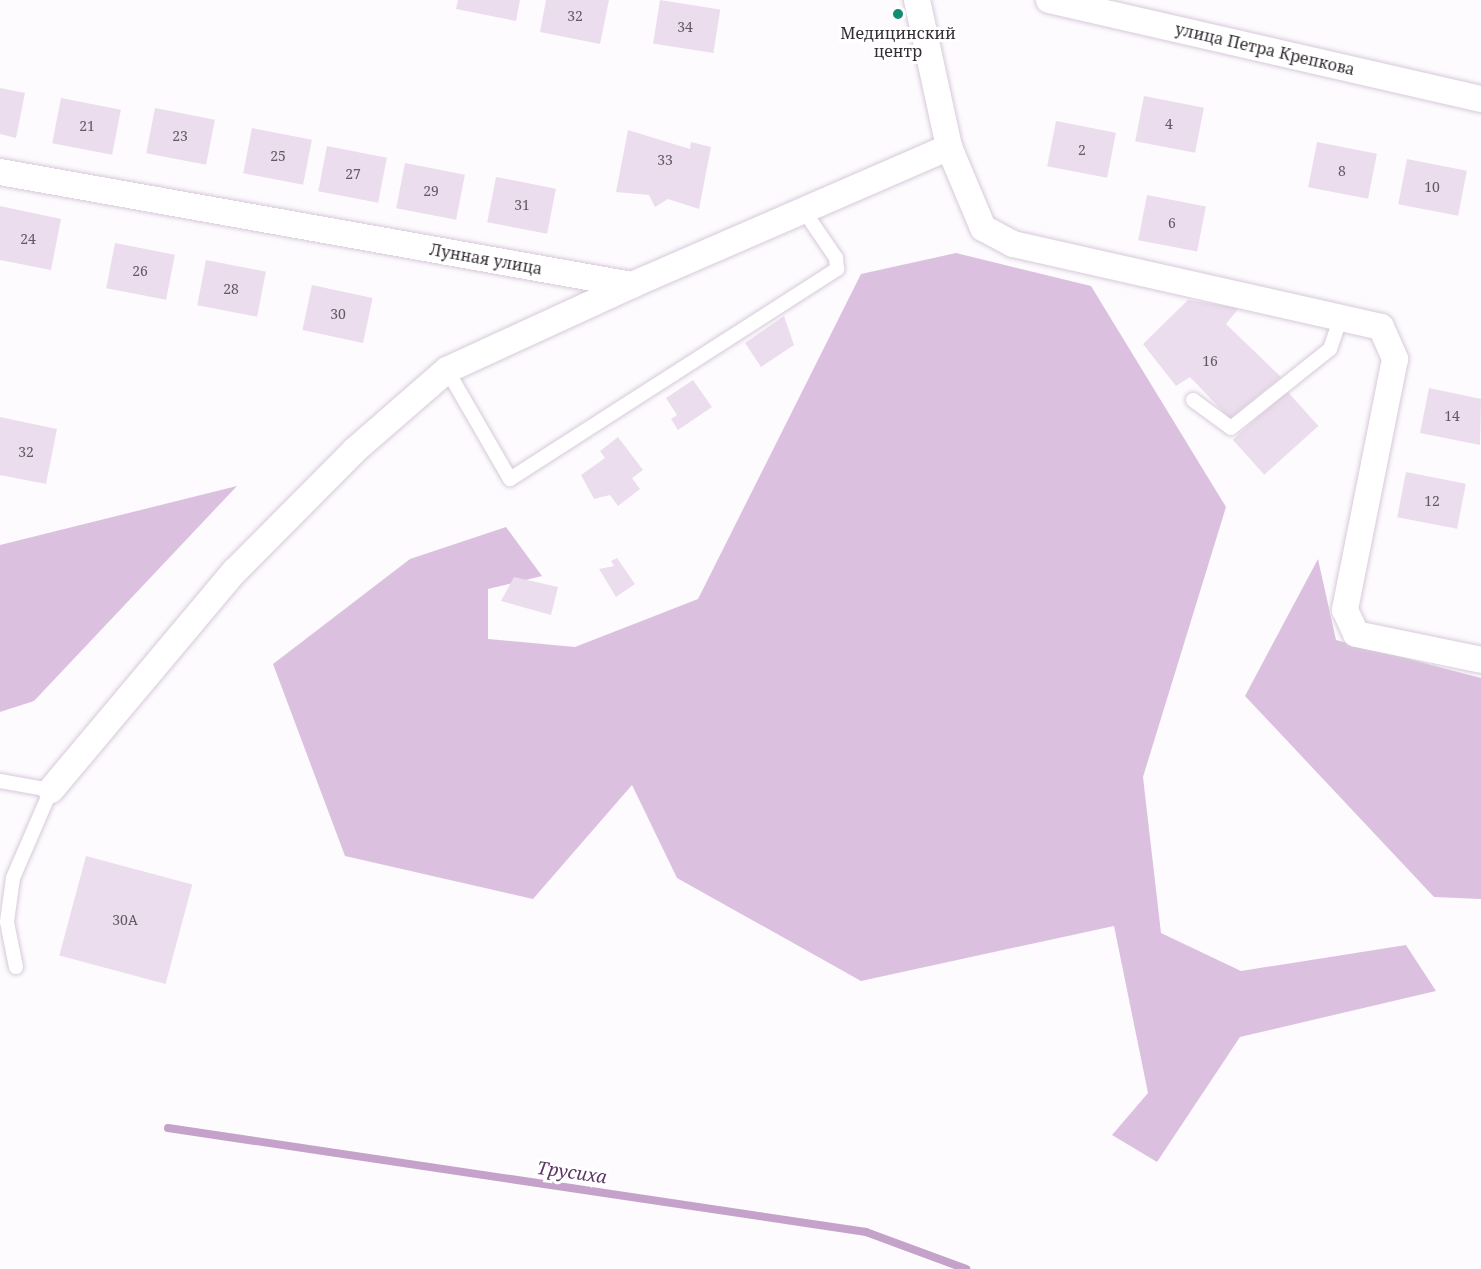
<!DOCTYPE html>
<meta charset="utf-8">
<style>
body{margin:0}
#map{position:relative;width:1481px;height:1269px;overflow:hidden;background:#fdfbfe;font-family:"Noto Serif",serif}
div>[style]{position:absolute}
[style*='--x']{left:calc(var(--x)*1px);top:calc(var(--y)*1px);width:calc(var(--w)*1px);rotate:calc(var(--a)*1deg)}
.green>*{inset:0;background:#dbc1df}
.stream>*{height:8px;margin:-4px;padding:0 4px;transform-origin:4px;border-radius:4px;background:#c4a2c9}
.building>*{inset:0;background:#ebdded;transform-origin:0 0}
.roads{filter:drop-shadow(0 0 2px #d7c9d9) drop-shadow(0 0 2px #d7c9d9)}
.lane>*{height:14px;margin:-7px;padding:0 7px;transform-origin:7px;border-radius:7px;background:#fff}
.street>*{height:26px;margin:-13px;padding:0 13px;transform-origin:13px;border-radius:13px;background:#fff}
.dots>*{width:16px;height:16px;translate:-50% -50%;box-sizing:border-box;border:3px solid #fff;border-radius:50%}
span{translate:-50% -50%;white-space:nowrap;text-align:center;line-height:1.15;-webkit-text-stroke:6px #fff;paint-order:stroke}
.number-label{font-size:14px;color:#625a62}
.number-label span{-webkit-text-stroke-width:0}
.poi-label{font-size:16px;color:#342e34}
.street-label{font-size:16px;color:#342e34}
.water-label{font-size:18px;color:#5e3366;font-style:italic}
</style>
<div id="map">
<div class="green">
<div style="clip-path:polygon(956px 253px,1091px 286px,1226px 507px,1143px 777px,1161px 933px,1241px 971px,1406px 945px,1436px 991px,1240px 1037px,1157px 1162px,1112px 1135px,1148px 1093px,1114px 926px,861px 981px,677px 878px,632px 785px,533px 899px,345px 856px,273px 664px,410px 559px,506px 527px,542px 576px,488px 589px,488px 639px,575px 647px,698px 599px,861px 274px)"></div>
<div style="clip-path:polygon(237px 486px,34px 701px,0 712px,0 545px)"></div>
<div style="clip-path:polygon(1318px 559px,1336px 640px,1481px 678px,1481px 899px,1434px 897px,1245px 696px)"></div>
</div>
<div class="stream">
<div style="--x:168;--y:1128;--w:706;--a:8.47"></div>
<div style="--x:866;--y:1232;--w:107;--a:20.3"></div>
</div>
<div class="building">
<div style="clip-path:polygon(458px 0,520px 0,516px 21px,456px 9px)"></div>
<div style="clip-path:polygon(546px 0,609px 0,600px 44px,540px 32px)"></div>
<div style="left:660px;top:0;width:61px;height:44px;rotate:9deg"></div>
<div style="clip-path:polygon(0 88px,25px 93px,16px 138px,0 134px)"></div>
<div style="left:1144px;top:96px;width:61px;height:46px;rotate:11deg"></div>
<div style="left:61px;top:98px;width:61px;height:46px;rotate:11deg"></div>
<div style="left:155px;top:108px;width:61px;height:46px;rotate:11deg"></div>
<div style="left:1056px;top:121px;width:61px;height:46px;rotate:11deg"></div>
<div style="left:252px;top:128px;width:61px;height:46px;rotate:11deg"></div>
<div style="clip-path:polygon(628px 130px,690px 149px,691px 142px,711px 147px,699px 209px,668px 199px,655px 207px,649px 195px,616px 192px)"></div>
<div style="left:1317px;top:142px;width:61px;height:46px;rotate:11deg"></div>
<div style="left:327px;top:146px;width:61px;height:46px;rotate:11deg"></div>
<div style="left:1407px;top:159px;width:61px;height:46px;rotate:11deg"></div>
<div style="left:405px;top:163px;width:61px;height:46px;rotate:11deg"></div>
<div style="left:496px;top:177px;width:61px;height:46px;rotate:11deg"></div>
<div style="left:1147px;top:195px;width:60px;height:46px;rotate:11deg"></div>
<div style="clip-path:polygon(0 206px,61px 219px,51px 270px,0 260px)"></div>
<div style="left:115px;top:243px;width:61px;height:46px;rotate:11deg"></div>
<div style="left:206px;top:260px;width:61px;height:46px;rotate:11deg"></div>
<div style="left:312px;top:285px;width:62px;height:46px;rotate:12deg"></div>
<div style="clip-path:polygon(1188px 300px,1239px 308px,1226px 324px,1281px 377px,1230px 419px,1190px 377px,1176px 386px,1143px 344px)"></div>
<div style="clip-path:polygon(784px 316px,794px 345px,761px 367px,745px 343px)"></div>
<div style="clip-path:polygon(693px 380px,712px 407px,678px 430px,671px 419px,677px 415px,666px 398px)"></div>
<div style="clip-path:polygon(1429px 388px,1481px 399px,1480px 445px,1420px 433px)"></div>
<div style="left:1287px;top:391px;width:47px;height:73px;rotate:48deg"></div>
<div style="clip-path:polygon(0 417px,57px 429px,46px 484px,0 475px)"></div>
<div style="clip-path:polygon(618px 437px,643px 470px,632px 478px,640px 489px,618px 506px,610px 495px,594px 499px,581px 475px,605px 458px,600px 451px)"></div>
<div style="left:1406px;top:472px;width:61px;height:46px;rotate:11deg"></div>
<div style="clip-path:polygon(617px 558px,635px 584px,616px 597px,599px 569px,614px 566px,611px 561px)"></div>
<div style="clip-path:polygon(514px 577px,558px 587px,551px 615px,501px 601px)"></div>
<div style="left:86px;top:856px;width:110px;height:103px;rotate:15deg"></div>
</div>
<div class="roads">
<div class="lane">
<div style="--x:447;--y:370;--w:126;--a:60"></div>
<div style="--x:510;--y:479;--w:389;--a:-32.7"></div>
<div style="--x:837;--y:269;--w:11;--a:-95"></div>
<div style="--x:836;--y:258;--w:60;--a:-124.2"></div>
<div style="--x:1193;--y:400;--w:47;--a:36.4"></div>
<div style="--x:1231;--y:428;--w:127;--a:-38.6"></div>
<div style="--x:1330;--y:349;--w:34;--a:-71"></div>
<div style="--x:0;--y:781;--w:52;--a:10"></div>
<div style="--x:51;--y:790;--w:96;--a:113.4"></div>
<div style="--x:13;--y:878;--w:44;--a:97.8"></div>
<div style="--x:7;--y:922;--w:46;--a:78.7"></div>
</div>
<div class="street">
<div style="--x:917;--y:0;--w:150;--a:77.7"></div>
<div style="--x:949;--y:147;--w:88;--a:67.2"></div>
<div style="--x:983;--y:228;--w:34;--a:28"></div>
<div style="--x:1013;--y:244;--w:377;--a:12.7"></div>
<div style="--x:1381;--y:327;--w:35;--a:66"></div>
<div style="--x:1395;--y:359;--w:256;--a:101.3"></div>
<div style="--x:1345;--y:610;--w:26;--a:65"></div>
<div style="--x:1356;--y:634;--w:128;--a:11.7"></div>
<div style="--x:1049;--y:0;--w:443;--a:12.9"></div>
<div style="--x:0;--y:172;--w:642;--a:10.14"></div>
<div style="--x:632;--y:285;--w:346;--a:-23.5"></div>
<div style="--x:51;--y:790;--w:286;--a:-50"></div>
<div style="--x:235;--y:571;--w:170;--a:-45.2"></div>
<div style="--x:355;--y:450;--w:122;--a:-41"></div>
<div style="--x:447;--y:370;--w:204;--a:-24.7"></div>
</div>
</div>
<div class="dots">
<div style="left:898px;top:14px;background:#118d71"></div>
</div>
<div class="number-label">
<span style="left:575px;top:16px">32</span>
<span style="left:685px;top:27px">34</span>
<span style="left:1169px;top:124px">4</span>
<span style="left:87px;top:126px">21</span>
<span style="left:180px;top:136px">23</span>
<span style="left:1082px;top:150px">2</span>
<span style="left:278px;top:156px">25</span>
<span style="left:665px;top:160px">33</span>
<span style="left:1342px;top:171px">8</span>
<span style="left:353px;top:174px">27</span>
<span style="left:1432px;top:187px">10</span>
<span style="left:431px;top:191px">29</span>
<span style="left:522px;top:205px">31</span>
<span style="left:1172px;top:223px">6</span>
<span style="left:28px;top:239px">24</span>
<span style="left:140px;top:271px">26</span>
<span style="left:231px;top:289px">28</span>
<span style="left:338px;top:314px">30</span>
<span style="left:1210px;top:361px">16</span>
<span style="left:1452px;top:416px">14</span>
<span style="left:26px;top:452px">32</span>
<span style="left:1432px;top:501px">12</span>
<span style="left:125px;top:920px">30А</span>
</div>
<div class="poi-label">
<span style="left:898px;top:42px">Медицинский<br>центр</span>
</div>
<div class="street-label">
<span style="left:1265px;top:49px;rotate:13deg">улица Петра Крепкова</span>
<span style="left:486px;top:259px;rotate:10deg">Лунная улица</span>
</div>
<div class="water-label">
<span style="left:572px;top:1172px;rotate:8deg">Трусиха</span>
</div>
</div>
